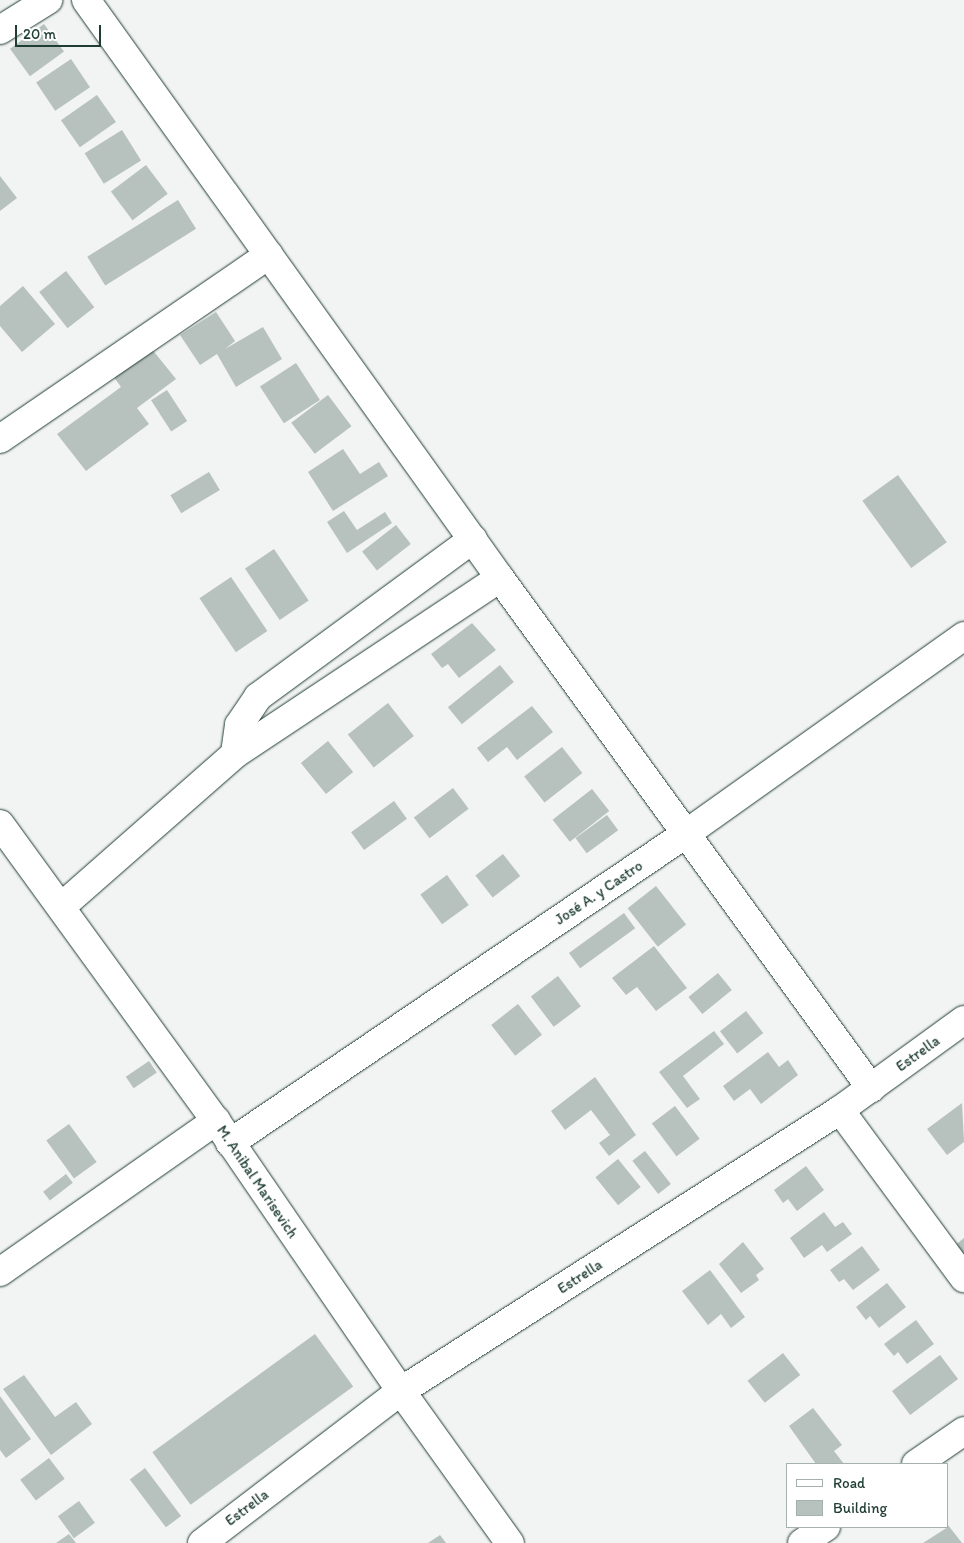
<!DOCTYPE html>
<meta charset="utf-8">
<style>
body{margin:0}
#map{position:relative;width:964px;height:1543px;overflow:hidden;background:#f2f3f3;font-family:Itim,sans-serif}
div>[style]{position:absolute}
[style*='--x']{left:calc(var(--x)*1px);top:calc(var(--y)*1px);width:calc(var(--w)*1px);rotate:calc(var(--a)*1deg)}
.building>*{inset:0;background:#b7c1bd;transform-origin:0 0}
.roads{filter:drop-shadow(0 0 1px #1f3d34) drop-shadow(0 0 1px #1f3d34)}
.minor>*{height:28px;margin:-14px;padding:0 14px;transform-origin:14px;border-radius:14px;background:#fff}
span{translate:-50% -50%;white-space:nowrap;text-align:center;line-height:1.15;-webkit-text-stroke:4.5px #fff;paint-order:stroke}
.street-label{font-size:15px;color:#1f3d34}
.legend{position:absolute;left:786px;top:1463px;width:162px;height:65px;box-sizing:border-box;background:#fff;border:1px solid #a5b1ae;margin:0;padding:6px 9px;list-style:none;font-size:15px;color:#1f3d34}
.legend li{display:flex;align-items:center;gap:10px;height:25px}
.legend b{width:25px;border:1px solid #a5b1ae}
.scale{position:absolute;left:15px;top:25px;width:86px;height:22px;box-sizing:border-box;border:2px solid #1f3d34;border-top:0;padding-left:6px;font-size:15px;line-height:18px;white-space:nowrap;color:#1f3d34;-webkit-text-stroke:4px #fff;paint-order:stroke}
</style>
<div id="map">
<div class="building">
<div style="left:44px;top:24px;width:34px;height:42px;rotate:54deg"></div>
<div style="left:71px;top:59px;width:34px;height:42px;rotate:56deg"></div>
<div style="left:97px;top:95px;width:33px;height:44px;rotate:55deg"></div>
<div style="left:122px;top:130px;width:36px;height:44px;rotate:58deg"></div>
<div style="left:146px;top:165px;width:36px;height:44px;rotate:53deg"></div>
<div style="clip-path:polygon(0 176px,17px 198px,0 211px)"></div>
<div style="left:178px;top:200px;width:34px;height:107px;rotate:58deg"></div>
<div style="left:66px;top:271px;width:46px;height:34px;rotate:52deg"></div>
<div style="clip-path:polygon(23px 286px,55px 324px,22px 352px,0 326px,0 306px)"></div>
<div style="clip-path:polygon(216px 312px,235px 341px,225px 349px,263px 327px,282px 359px,236px 387px,217px 354px,200px 365px,180px 335px)"></div>
<div style="clip-path:polygon(151px 348px,176px 379px,137px 408px,149px 424px,86px 471px,57px 434px,121px 387px,113px 376px)"></div>
<div style="left:296px;top:363px;width:44px;height:43px;rotate:57deg"></div>
<div style="left:167px;top:390px;width:37px;height:19px;rotate:57deg"></div>
<div style="left:328px;top:395px;width:39px;height:46px;rotate:53deg"></div>
<div style="clip-path:polygon(343px 449px,360px 474px,379px 462px,388px 476px,333px 511px,308px 472px)"></div>
<div style="left:209px;top:472px;width:21px;height:45px;rotate:59deg"></div>
<div style="left:898px;top:475px;width:83px;height:44px;rotate:54deg"></div>
<div style="clip-path:polygon(344px 511px,357px 530px,385px 512px,392px 523px,347px 553px,327px 522px)"></div>
<div style="left:396px;top:525px;width:24px;height:43px;rotate:52deg"></div>
<div style="left:274px;top:549px;width:62px;height:35px;rotate:56deg"></div>
<div style="left:231px;top:577px;width:65px;height:38px;rotate:56deg"></div>
<div style="clip-path:polygon(472px 623px,496px 650px,459px 678px,448px 664px,442px 668px,431px 654px)"></div>
<div style="left:500px;top:665px;width:22px;height:67px;rotate:51deg"></div>
<div style="left:388px;top:703px;width:42px;height:51px;rotate:52deg"></div>
<div style="clip-path:polygon(532px 706px,553px 732px,517px 760px,507px 747px,488px 762px,477px 748px)"></div>
<div style="left:328px;top:741px;width:40px;height:35px;rotate:51deg"></div>
<div style="left:562px;top:747px;width:33px;height:48px;rotate:52deg"></div>
<div style="left:453px;top:788px;width:26px;height:49px;rotate:53deg"></div>
<div style="left:592px;top:789px;width:28px;height:50px;rotate:52deg"></div>
<div style="left:394px;top:801px;width:22px;height:53px;rotate:54deg"></div>
<div style="left:607px;top:815px;width:19px;height:39px;rotate:54deg"></div>
<div style="left:503px;top:854px;width:28px;height:35px;rotate:52deg"></div>
<div style="left:447px;top:875px;width:37px;height:33px;rotate:54deg"></div>
<div style="left:656px;top:886px;width:49px;height:36px;rotate:52deg"></div>
<div style="left:624px;top:913px;width:19px;height:68px;rotate:54deg"></div>
<div style="clip-path:polygon(654px 946px,687px 988px,656px 1011px,637px 987px,626px 995px,612px 978px)"></div>
<div style="left:718px;top:973px;width:22px;height:38px;rotate:51deg"></div>
<div style="left:558px;top:976px;width:38px;height:34px;rotate:53deg"></div>
<div style="left:518px;top:1004px;width:39px;height:34px;rotate:52deg"></div>
<div style="left:746px;top:1011px;width:28px;height:33px;rotate:52deg"></div>
<div style="clip-path:polygon(714px 1031px,724px 1044px,683px 1076px,700px 1099px,687px 1108px,659px 1072px)"></div>
<div style="clip-path:polygon(768px 1052px,779px 1067px,788px 1060px,798px 1075px,761px 1104px,750px 1089px,734px 1101px,723px 1086px)"></div>
<div style="left:149px;top:1061px;width:14px;height:28px;rotate:56deg"></div>
<div style="clip-path:polygon(595px 1077px,636px 1135px,609px 1156px,599px 1143px,610px 1135px,591px 1110px,565px 1130px,551px 1111px)"></div>
<div style="clip-path:polygon(962px 1103px,964px 1142px,947px 1155px,927px 1129px)"></div>
<div style="left:675px;top:1106px;width:41px;height:29px;rotate:53deg"></div>
<div style="left:69px;top:1124px;width:47px;height:28px;rotate:54deg"></div>
<div style="left:645px;top:1151px;width:42px;height:16px;rotate:52deg"></div>
<div style="left:618px;top:1159px;width:36px;height:29px;rotate:51deg"></div>
<div style="clip-path:polygon(806px 1166px,824px 1190px,797px 1211px,788px 1199px,783px 1203px,774px 1190px)"></div>
<div style="left:66px;top:1174px;width:11px;height:29px;rotate:52deg"></div>
<div style="clip-path:polygon(824px 1212px,835px 1227px,843px 1222px,852px 1234px,827px 1252px,822px 1245px,804px 1258px,790px 1238px)"></div>
<div style="clip-path:polygon(964px 1238px,964px 1262px,953px 1247px)"></div>
<div style="clip-path:polygon(743px 1242px,764px 1269px,756px 1275px,759px 1280px,741px 1293px,719px 1264px)"></div>
<div style="clip-path:polygon(862px 1246px,880px 1270px,853px 1290px,844px 1279px,839px 1282px,830px 1270px)"></div>
<div style="clip-path:polygon(710px 1270px,745px 1317px,731px 1328px,721px 1314px,708px 1325px,682px 1291px)"></div>
<div style="clip-path:polygon(887px 1283px,906px 1307px,879px 1328px,870px 1316px,866px 1320px,856px 1307px)"></div>
<div style="clip-path:polygon(916px 1320px,934px 1344px,907px 1364px,898px 1352px,894px 1356px,884px 1344px)"></div>
<div style="left:315px;top:1334px;width:65px;height:201px;rotate:54deg"></div>
<div style="left:783px;top:1353px;width:28px;height:45px;rotate:52deg"></div>
<div style="left:940px;top:1355px;width:30px;height:60px;rotate:53deg"></div>
<div style="clip-path:polygon(24px 1375px,55px 1417px,76px 1402px,92px 1424px,51px 1455px,3px 1389px)"></div>
<div style="clip-path:polygon(0 1396px,31px 1439px,6px 1458px,0 1450px)"></div>
<div style="clip-path:polygon(813px 1408px,842px 1445px,834px 1451px,844px 1464px,816px 1464px,789px 1426px)"></div>
<div style="left:49px;top:1458px;width:26px;height:36px;rotate:53deg"></div>
<div style="left:145px;top:1468px;width:60px;height:19px;rotate:53deg"></div>
<div style="left:79px;top:1501px;width:27px;height:26px;rotate:54deg"></div>
<div style="clip-path:polygon(948px 1525px,962px 1543px,923px 1543px,948px 1527px)"></div>
<div style="clip-path:polygon(69px 1534px,76px 1543px,56px 1543px)"></div>
<div style="clip-path:polygon(440px 1535px,446px 1543px,428px 1543px)"></div>
</div>
<div class="roads">
<div class="minor">
<div style="--x:86;--y:0;--w:711;--a:54.39"></div>
<div style="--x:500;--y:578;--w:631;--a:53.97"></div>
<div style="--x:0;--y:30;--w:57;--a:-32"></div>
<div style="--x:0;--y:439;--w:326;--a:-34.4"></div>
<div style="--x:473;--y:539;--w:267;--a:143.7"></div>
<div style="--x:258;--y:697;--w:34;--a:124"></div>
<div style="--x:239;--y:725;--w:29;--a:98"></div>
<div style="--x:235;--y:754;--w:318;--a:-33.6"></div>
<div style="--x:0;--y:824;--w:367;--a:54"></div>
<div style="--x:216;--y:1121;--w:327;--a:55.6"></div>
<div style="--x:401;--y:1391;--w:187;--a:54.4"></div>
<div style="--x:61;--y:907;--w:232;--a:-41.3"></div>
<div style="--x:840;--y:1110;--w:209;--a:53.6"></div>
<div style="--x:230;--y:1143;--w:552;--a:-34.15"></div>
<div style="--x:687;--y:833;--w:340;--a:-35.4"></div>
<div style="--x:0;--y:1272;--w:264;--a:-35"></div>
<div style="--x:916;--y:1464;--w:58;--a:-34.5"></div>
<div style="--x:202;--y:1543;--w:250;--a:-37.4"></div>
<div style="--x:401;--y:1391;--w:521;--a:-32.62"></div>
<div style="--x:840;--y:1110;--w:153;--a:-36"></div>
<div style="--x:802;--y:1543;--w:29;--a:-34"></div>
</div>
</div>
<div class="street-label">
<span style="left:599px;top:893px;rotate:-34deg">José A. y Castro</span>
<span style="left:918px;top:1054px;rotate:-36deg">Estrella</span>
<span style="left:257px;top:1182px;rotate:56deg">M. Anibal Marisevich</span>
<span style="left:580px;top:1277px;rotate:-33deg">Estrella</span>
<span style="left:247px;top:1508px;rotate:-37deg">Estrella</span>
</div>
<ul class="legend">
<li><b style="height:6px;background:#fff"></b>Road</li>
<li><b style="height:14px;background:#b7c1bd"></b>Building</li>
</ul>
<div class="scale">20 m</div>
</div>
